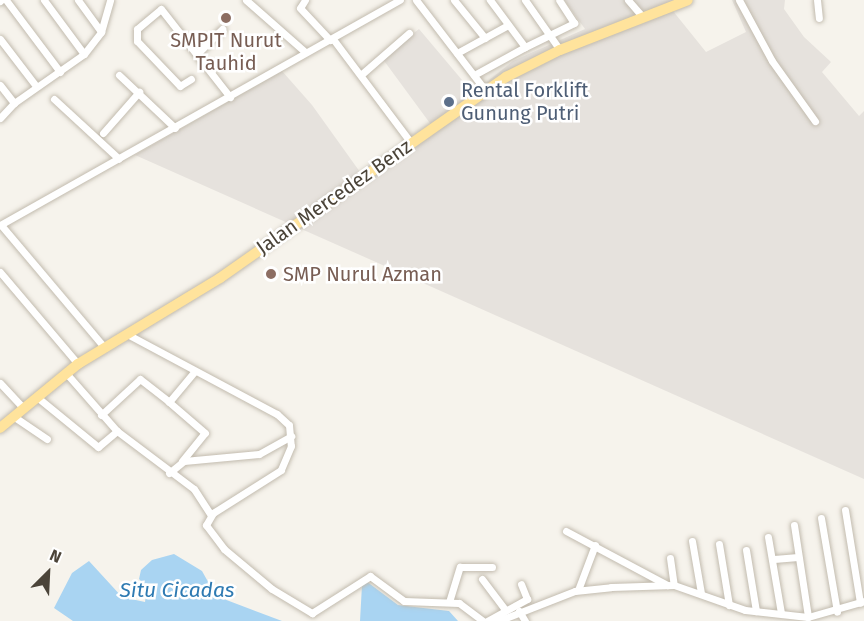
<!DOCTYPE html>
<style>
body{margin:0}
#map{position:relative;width:864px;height:621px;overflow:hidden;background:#f6f3ec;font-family:"Fira Sans",sans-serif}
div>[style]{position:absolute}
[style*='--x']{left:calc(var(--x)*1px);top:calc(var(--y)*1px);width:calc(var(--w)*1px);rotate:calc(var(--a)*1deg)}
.industrial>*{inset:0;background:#e6e2dd}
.water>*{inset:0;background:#a9d4f2}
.roads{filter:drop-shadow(0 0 2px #c2bbae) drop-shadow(0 0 2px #c2bbae)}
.street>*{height:7px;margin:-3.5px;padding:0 3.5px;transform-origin:3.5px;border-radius:3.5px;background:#fff}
.primary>*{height:10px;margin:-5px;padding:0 5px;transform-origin:5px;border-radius:5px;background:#ffe39c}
.dots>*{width:16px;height:16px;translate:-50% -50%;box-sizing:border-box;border:3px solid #fff;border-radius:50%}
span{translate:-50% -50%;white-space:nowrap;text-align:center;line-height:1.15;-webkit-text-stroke:5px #fff;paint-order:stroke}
.education-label{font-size:20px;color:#785e54}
.left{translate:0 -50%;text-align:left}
.service-label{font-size:20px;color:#4e5e75}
.street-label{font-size:20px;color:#4b4439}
.water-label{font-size:21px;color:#2e7ab2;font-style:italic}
.north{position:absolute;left:18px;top:543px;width:60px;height:60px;-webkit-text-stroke:4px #fff;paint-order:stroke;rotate:24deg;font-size:16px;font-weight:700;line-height:24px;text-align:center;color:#4b4439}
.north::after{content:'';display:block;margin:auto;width:21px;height:27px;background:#4b4439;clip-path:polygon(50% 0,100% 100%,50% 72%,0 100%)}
</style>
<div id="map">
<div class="industrial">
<div style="clip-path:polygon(564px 0,684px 0,673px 11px,706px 52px,746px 32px,732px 0,785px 0,784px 9px,804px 37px,831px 62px,822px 72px,859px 116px,864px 111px,864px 479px,135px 155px,282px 71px,312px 105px,360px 172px,432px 126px,382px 58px,419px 29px,473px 93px,513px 61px,585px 29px)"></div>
</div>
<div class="water">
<div style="clip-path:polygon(174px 554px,202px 571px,216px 596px,282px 621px,73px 621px,54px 608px,72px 573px,89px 561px,122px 597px,145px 602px,147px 587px,139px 579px,141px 570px,152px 560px)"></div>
<div style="clip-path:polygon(366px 581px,398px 605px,449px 611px,458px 621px,360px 621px,362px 585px)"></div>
</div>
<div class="roads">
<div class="street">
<div style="--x:6;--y:0;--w:90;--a:53.1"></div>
<div style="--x:44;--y:0;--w:67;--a:53.5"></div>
<div style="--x:78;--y:0;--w:39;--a:54"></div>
<div style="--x:246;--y:0;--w:79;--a:41.4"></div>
<div style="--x:305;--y:0;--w:9;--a:122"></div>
<div style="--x:300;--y:8;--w:44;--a:46.8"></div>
<div style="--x:416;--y:0;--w:113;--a:52.5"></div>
<div style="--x:454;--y:0;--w:49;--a:50.8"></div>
<div style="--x:525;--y:0;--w:61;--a:55"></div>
<div style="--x:628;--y:0;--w:23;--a:49"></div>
<div style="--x:739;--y:0;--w:69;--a:61.6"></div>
<div style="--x:772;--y:61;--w:74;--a:54.4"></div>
<div style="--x:817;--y:0;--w:18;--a:84"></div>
<div style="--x:0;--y:1;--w:1;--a:-45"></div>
<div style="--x:0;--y:39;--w:59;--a:52.5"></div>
<div style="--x:333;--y:39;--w:130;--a:53.1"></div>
<div style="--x:525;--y:47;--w:55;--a:-26.1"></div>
<div style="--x:574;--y:23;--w:27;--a:-123"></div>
<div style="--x:199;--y:52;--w:33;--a:-45"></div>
<div style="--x:457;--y:53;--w:58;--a:-28.8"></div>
<div style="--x:363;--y:73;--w:61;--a:-41"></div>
<div style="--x:119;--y:75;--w:77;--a:43.4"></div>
<div style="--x:474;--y:75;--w:58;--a:-28.8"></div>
<div style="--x:525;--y:47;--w:59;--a:-126.7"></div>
<div style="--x:191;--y:79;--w:13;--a:148"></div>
<div style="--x:180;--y:86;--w:62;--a:-133.7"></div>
<div style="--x:137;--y:41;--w:12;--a:-90"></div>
<div style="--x:137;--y:29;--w:31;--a:-40"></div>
<div style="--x:161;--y:9;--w:112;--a:51.9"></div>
<div style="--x:0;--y:85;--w:23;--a:52"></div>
<div style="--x:54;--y:99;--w:88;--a:42.7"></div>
<div style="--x:0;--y:118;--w:21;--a:-47"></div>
<div style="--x:14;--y:103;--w:85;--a:-35"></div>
<div style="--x:84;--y:54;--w:28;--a:-52"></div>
<div style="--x:101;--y:32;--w:33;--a:-74"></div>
<div style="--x:103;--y:133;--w:55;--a:-48.7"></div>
<div style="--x:0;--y:225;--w:459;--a:-29.4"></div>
<div style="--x:1;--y:225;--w:161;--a:49.8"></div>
<div style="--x:0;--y:272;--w:121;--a:49.7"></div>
<div style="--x:127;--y:334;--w:170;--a:28.1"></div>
<div style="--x:277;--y:414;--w:16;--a:43"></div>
<div style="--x:289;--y:425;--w:21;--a:85"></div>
<div style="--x:291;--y:446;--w:26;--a:113"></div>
<div style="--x:281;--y:470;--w:80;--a:147.7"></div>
<div style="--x:213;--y:513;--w:14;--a:120"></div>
<div style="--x:206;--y:525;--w:30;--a:53"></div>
<div style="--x:224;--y:549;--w:62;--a:39.8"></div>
<div style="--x:272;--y:589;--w:47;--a:31"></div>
<div style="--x:312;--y:613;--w:69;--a:-32.5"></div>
<div style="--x:370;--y:576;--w:42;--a:36.3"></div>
<div style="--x:404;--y:601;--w:55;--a:2.1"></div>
<div style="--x:459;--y:603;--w:30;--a:37"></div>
<div style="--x:66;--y:373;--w:77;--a:48.7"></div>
<div style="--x:117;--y:431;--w:96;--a:37"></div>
<div style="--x:194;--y:489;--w:31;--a:57"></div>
<div style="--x:0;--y:383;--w:34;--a:47"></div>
<div style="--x:37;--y:397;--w:79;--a:39.3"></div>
<div style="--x:98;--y:447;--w:25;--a:-40"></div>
<div style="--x:101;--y:415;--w:53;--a:-42.7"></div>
<div style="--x:140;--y:379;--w:37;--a:38"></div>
<div style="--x:13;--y:416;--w:41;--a:34.1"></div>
<div style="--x:182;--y:461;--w:36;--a:-51"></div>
<div style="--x:205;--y:433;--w:48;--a:-139.3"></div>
<div style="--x:169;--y:402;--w:39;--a:-50"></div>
<div style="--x:169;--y:473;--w:19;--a:-39"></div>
<div style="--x:184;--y:461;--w:75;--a:-5.3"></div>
<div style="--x:259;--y:454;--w:37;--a:-29"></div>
<div style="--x:845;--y:510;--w:94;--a:80.8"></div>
<div style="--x:821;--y:518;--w:95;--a:80.3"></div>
<div style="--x:794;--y:525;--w:93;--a:81.3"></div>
<div style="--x:566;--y:531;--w:115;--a:28.1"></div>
<div style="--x:768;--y:537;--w:77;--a:80.3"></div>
<div style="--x:692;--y:541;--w:53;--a:80.2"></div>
<div style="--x:719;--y:544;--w:62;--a:80.7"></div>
<div style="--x:746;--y:550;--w:62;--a:80.7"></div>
<div style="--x:670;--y:558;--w:27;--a:82"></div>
<div style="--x:774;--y:559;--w:24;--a:-5"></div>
<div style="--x:482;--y:579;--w:39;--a:53"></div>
<div style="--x:578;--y:590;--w:48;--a:-69.3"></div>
<div style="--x:449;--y:602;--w:37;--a:-73"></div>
<div style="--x:460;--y:567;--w:32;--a:0"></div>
<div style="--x:519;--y:611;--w:12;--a:59"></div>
<div style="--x:487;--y:621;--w:46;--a:-28.8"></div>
<div style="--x:527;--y:599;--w:16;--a:-112"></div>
<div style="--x:498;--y:621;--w:83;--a:-21.3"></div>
<div style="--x:575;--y:591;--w:36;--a:-6"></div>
<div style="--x:611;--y:587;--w:63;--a:-1.8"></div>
<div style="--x:674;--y:585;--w:75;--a:19.4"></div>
<div style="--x:745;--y:610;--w:63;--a:6.3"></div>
<div style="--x:808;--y:617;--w:58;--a:-15.9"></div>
</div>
<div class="primary">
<div style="--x:0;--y:428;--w:101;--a:-39.4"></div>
<div style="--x:78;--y:364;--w:166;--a:-31.2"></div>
<div style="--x:220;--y:278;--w:350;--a:-35.1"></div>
<div style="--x:506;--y:77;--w:60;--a:-26.6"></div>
<div style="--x:560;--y:50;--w:137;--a:-21.3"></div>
</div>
</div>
<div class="dots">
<div style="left:226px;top:18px;background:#8d6e63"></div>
<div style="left:449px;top:102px;background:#5c6f8a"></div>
<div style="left:271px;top:274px;background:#8d6e63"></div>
</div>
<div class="education-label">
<span style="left:226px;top:52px">SMPIT Nurut<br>Tauhid</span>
<span class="left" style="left:283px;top:274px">SMP Nurul Azman</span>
</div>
<div class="service-label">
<span class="left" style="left:461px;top:102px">Rental Forklift<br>Gunung Putri</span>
</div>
<div class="street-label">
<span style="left:334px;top:197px;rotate:-35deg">Jalan Mercedez Benz</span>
</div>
<div class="water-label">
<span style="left:177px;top:590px">Situ Cicadas</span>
</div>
<div class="north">N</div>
</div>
